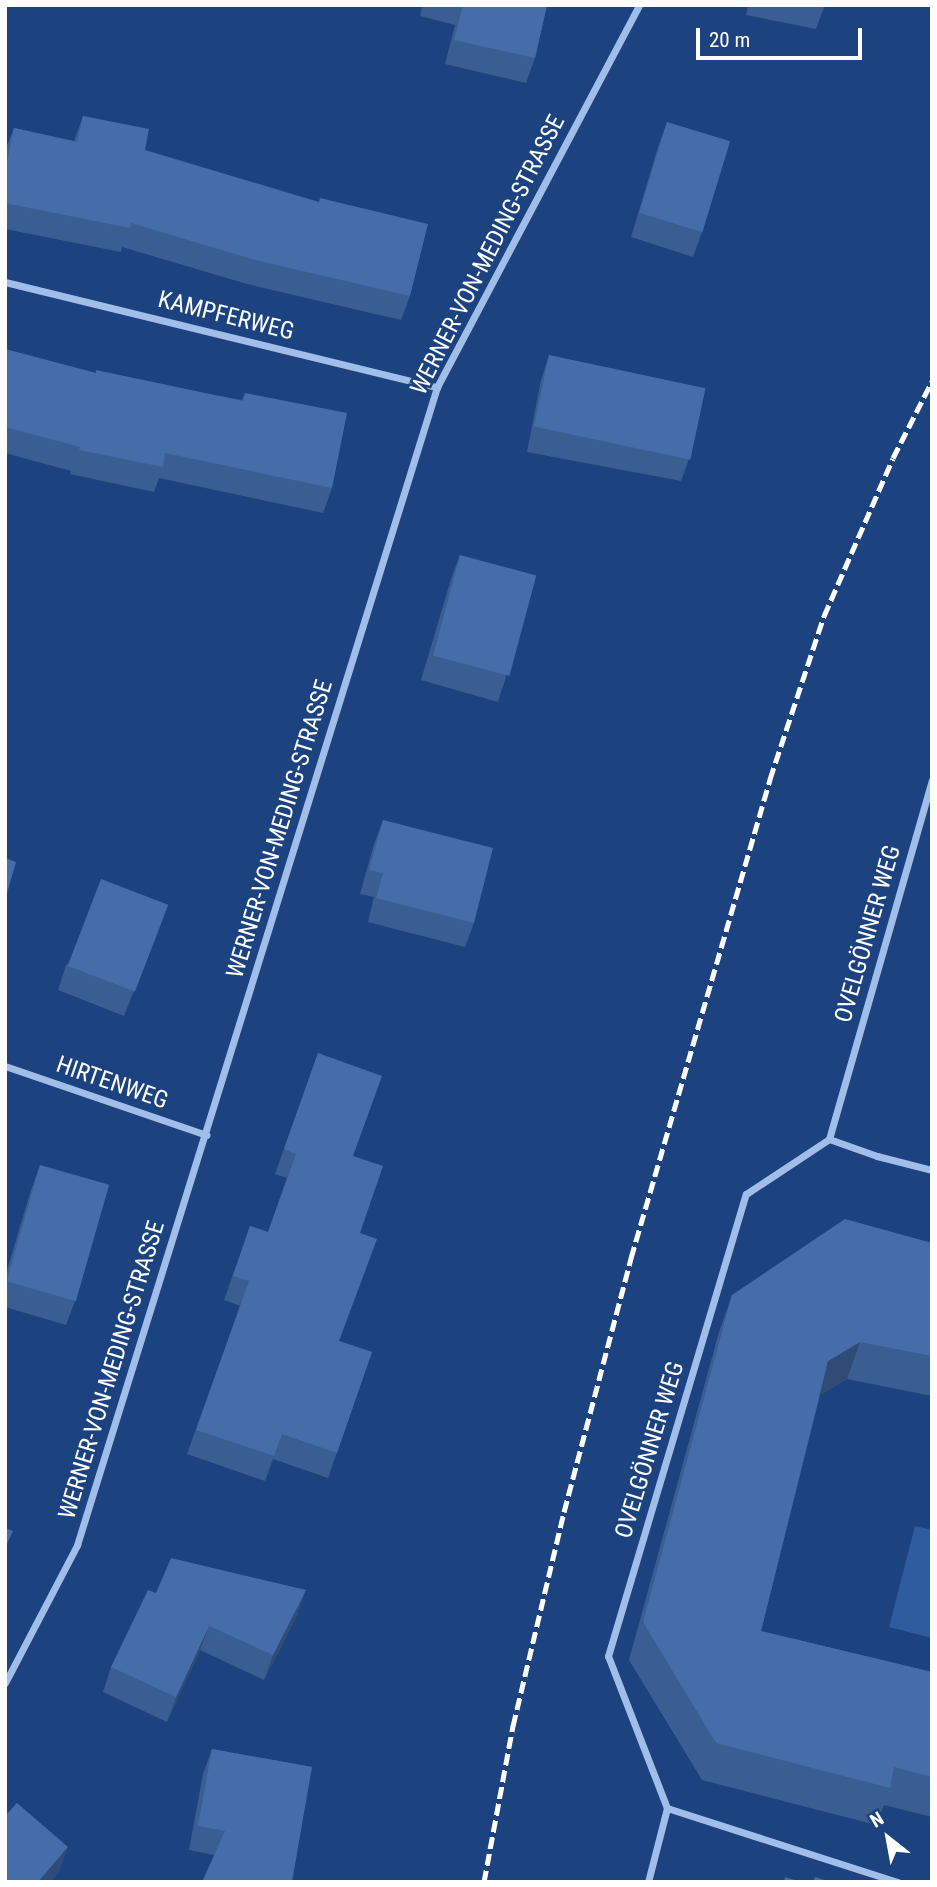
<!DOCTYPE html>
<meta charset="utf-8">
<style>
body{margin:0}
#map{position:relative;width:937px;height:1887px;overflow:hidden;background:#1c437f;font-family:"Roboto Condensed",sans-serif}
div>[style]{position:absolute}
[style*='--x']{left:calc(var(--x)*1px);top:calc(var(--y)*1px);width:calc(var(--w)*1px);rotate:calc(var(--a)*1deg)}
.green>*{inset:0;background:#2f5c9e}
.minor>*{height:7px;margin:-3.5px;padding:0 3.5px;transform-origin:3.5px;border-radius:3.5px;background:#a0bee9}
.rail>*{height:5px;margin-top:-2.5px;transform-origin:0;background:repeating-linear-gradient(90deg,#fff 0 12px,transparent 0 17px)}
.wall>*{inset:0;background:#3a5e91}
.shaded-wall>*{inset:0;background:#304c76}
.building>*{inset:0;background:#446da9;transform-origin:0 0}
span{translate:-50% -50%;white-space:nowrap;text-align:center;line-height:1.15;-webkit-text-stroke:5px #1c437f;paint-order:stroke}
.street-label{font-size:24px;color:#fff}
.frame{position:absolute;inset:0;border:7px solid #fff;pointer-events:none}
.north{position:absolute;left:853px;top:1803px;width:70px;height:70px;-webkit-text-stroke:5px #1c437f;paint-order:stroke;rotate:329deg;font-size:19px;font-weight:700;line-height:28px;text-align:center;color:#fff}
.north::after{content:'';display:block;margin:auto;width:24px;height:32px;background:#fff;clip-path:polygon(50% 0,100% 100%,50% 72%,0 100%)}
.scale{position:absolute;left:696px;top:28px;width:166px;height:32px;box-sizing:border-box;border:4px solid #fff;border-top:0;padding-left:9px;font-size:21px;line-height:24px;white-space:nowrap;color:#fff;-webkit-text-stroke:5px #1c437f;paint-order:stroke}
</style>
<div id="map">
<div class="green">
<div style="clip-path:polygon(915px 1526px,932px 1530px,932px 1638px,889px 1627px)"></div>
</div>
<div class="minor">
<div style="--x:5;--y:282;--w:445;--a:13.7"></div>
<div style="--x:5;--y:1066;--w:213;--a:18.9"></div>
<div style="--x:829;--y:1139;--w:374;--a:-74"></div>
<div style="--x:5;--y:1683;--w:156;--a:-62.4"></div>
<div style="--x:77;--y:1545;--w:1213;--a:-72.73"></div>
<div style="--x:437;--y:387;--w:432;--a:-62.1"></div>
<div style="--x:667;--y:1808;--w:243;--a:17.8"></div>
<div style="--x:648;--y:1882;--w:76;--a:-75.6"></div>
<div style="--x:667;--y:1808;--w:163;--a:-111.2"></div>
<div style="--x:608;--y:1656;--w:482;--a:-73.4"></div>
<div style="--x:746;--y:1194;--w:100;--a:-33.5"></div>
<div style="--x:829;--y:1139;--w:51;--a:19.5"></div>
<div style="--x:877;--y:1156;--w:57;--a:14.3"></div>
</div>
<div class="rail">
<div style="--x:484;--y:1882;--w:159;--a:-79.5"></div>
<div style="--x:513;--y:1726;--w:220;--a:-76.6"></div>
<div style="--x:564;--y:1512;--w:263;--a:-75.2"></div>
<div style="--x:631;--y:1258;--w:499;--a:-73.8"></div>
<div style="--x:770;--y:779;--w:172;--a:-71.7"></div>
<div style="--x:824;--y:616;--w:172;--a:-66.4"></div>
<div style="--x:893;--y:458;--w:86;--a:-63.1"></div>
</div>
<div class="wall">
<div style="clip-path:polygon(422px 5px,547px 5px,535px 58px,526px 83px,445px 64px,455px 25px,420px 16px)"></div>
<div style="clip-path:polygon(748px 5px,825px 5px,816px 29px,746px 15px)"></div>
<div style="clip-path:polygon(83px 116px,410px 296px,401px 320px,247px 284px,122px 247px,121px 252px,5px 229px,5px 151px,14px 128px,74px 141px)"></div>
<div style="clip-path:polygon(667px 122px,702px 232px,693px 257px,631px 237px,658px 147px)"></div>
<div style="clip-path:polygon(5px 349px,95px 373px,242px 400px,245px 393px,332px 488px,323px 513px,159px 478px,154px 492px,70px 474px,71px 471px,5px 453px)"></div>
<div style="clip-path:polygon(549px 355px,690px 456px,681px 481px,527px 452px,541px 380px)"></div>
<div style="clip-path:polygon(460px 555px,506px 677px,498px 702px,421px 680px,451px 579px)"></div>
<div style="clip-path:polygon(383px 820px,474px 923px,465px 947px,368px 922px,374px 897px,360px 894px,374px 844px)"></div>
<div style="clip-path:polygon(159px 930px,124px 1016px,58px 990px,66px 965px)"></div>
<div style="clip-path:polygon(318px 1053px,353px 1156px,360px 1233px,339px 1341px,372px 1352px,328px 1478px,273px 1459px,265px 1481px,187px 1454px,240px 1306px,224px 1300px,250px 1226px,268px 1232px,287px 1178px,275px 1174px)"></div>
<div style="clip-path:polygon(40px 1165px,75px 1301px,66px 1325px,5px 1307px,5px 1277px,31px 1190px)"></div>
<div style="clip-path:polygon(932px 1243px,932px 1396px,847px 1379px,820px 1395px,761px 1631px,932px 1672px,932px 1817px,884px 1805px,876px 1825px,702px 1780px,629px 1660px,719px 1332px,732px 1295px)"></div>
<div style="clip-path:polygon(306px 1590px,297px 1615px,264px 1680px,200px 1650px,167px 1722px,103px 1692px,111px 1667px,156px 1593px)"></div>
<div style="clip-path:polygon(212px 1749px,312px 1767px,214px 1855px,189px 1850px,203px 1774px)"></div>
</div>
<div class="shaded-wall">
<div style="clip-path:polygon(168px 905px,159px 930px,124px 1016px,133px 992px)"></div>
<div style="clip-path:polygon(860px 1342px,847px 1379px,815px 1398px,828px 1361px)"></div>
<div style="clip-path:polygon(306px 1590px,297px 1615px,264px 1680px,273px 1655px)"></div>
<div style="clip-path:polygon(209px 1626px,200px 1650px,167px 1722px,176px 1697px)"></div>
<div style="clip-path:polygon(68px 1847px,59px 1872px,50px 1882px,38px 1882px)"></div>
</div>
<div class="building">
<div style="clip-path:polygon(463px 5px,547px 5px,535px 58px,454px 40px)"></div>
<div style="clip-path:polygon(83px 116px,149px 129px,145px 150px,319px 202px,320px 198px,428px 224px,410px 296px,255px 260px,131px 223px,130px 228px,5px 203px,5px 170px,14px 128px,77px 142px)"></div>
<div style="left:667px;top:122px;width:66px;height:95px;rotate:17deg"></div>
<div style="clip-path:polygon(5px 349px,96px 373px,96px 370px,243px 401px,245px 393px,347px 413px,332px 488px,165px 453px,163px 467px,79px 450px,80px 447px,5px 427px)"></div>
<div style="left:549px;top:355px;width:160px;height:73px;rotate:12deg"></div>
<div style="left:460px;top:555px;width:79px;height:104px;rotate:15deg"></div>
<div style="clip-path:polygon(383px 820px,493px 848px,474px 923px,376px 898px,383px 873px,369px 870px)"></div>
<div style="clip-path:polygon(5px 858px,16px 862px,5px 900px)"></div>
<div style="left:101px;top:879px;width:72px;height:93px;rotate:21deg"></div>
<div style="clip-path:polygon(318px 1053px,382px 1076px,353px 1156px,383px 1166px,360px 1233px,377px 1239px,339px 1341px,372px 1352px,337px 1453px,282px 1434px,274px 1456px,196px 1430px,249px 1281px,233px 1276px,250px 1226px,268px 1232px,296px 1154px,284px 1149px)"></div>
<div style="left:40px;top:1165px;width:72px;height:121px;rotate:16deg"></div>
<div style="clip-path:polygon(845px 1219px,932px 1243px,932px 1356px,860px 1342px,828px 1361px,761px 1631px,932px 1672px,932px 1777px,894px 1767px,890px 1788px,716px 1743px,643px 1622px,732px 1295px)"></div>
<div style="clip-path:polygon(5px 1528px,13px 1531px,5px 1548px)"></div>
<div style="clip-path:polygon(171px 1558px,306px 1590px,273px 1655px,209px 1626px,176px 1697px,111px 1667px,148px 1590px,156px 1593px)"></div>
<div style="clip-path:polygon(212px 1749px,312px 1767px,292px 1882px,202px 1882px,225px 1831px,198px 1826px)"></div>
<div style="clip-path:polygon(17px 1803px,68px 1847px,38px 1882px,5px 1882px,5px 1816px)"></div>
<div style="clip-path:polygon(785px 1877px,801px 1882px,784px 1882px)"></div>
<div style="clip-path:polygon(815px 1877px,831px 1882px,813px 1882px)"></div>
</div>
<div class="street-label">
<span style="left:488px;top:255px;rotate:-63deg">WERNER-VON-MEDING-STRASSE</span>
<span style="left:226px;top:316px;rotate:14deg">KAMPFERWEG</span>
<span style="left:280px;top:829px;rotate:-73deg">WERNER-VON-MEDING-STRASSE</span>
<span style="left:868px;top:934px;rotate:-74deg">OVELGÖNNER WEG</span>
<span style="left:112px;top:1083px;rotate:19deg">HIRTENWEG</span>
<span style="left:112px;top:1370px;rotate:-73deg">WERNER-VON-MEDING-STRASSE</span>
<span style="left:650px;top:1450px;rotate:-73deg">OVELGÖNNER WEG</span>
</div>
<div class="frame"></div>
<div class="north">N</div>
<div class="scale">20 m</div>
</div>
